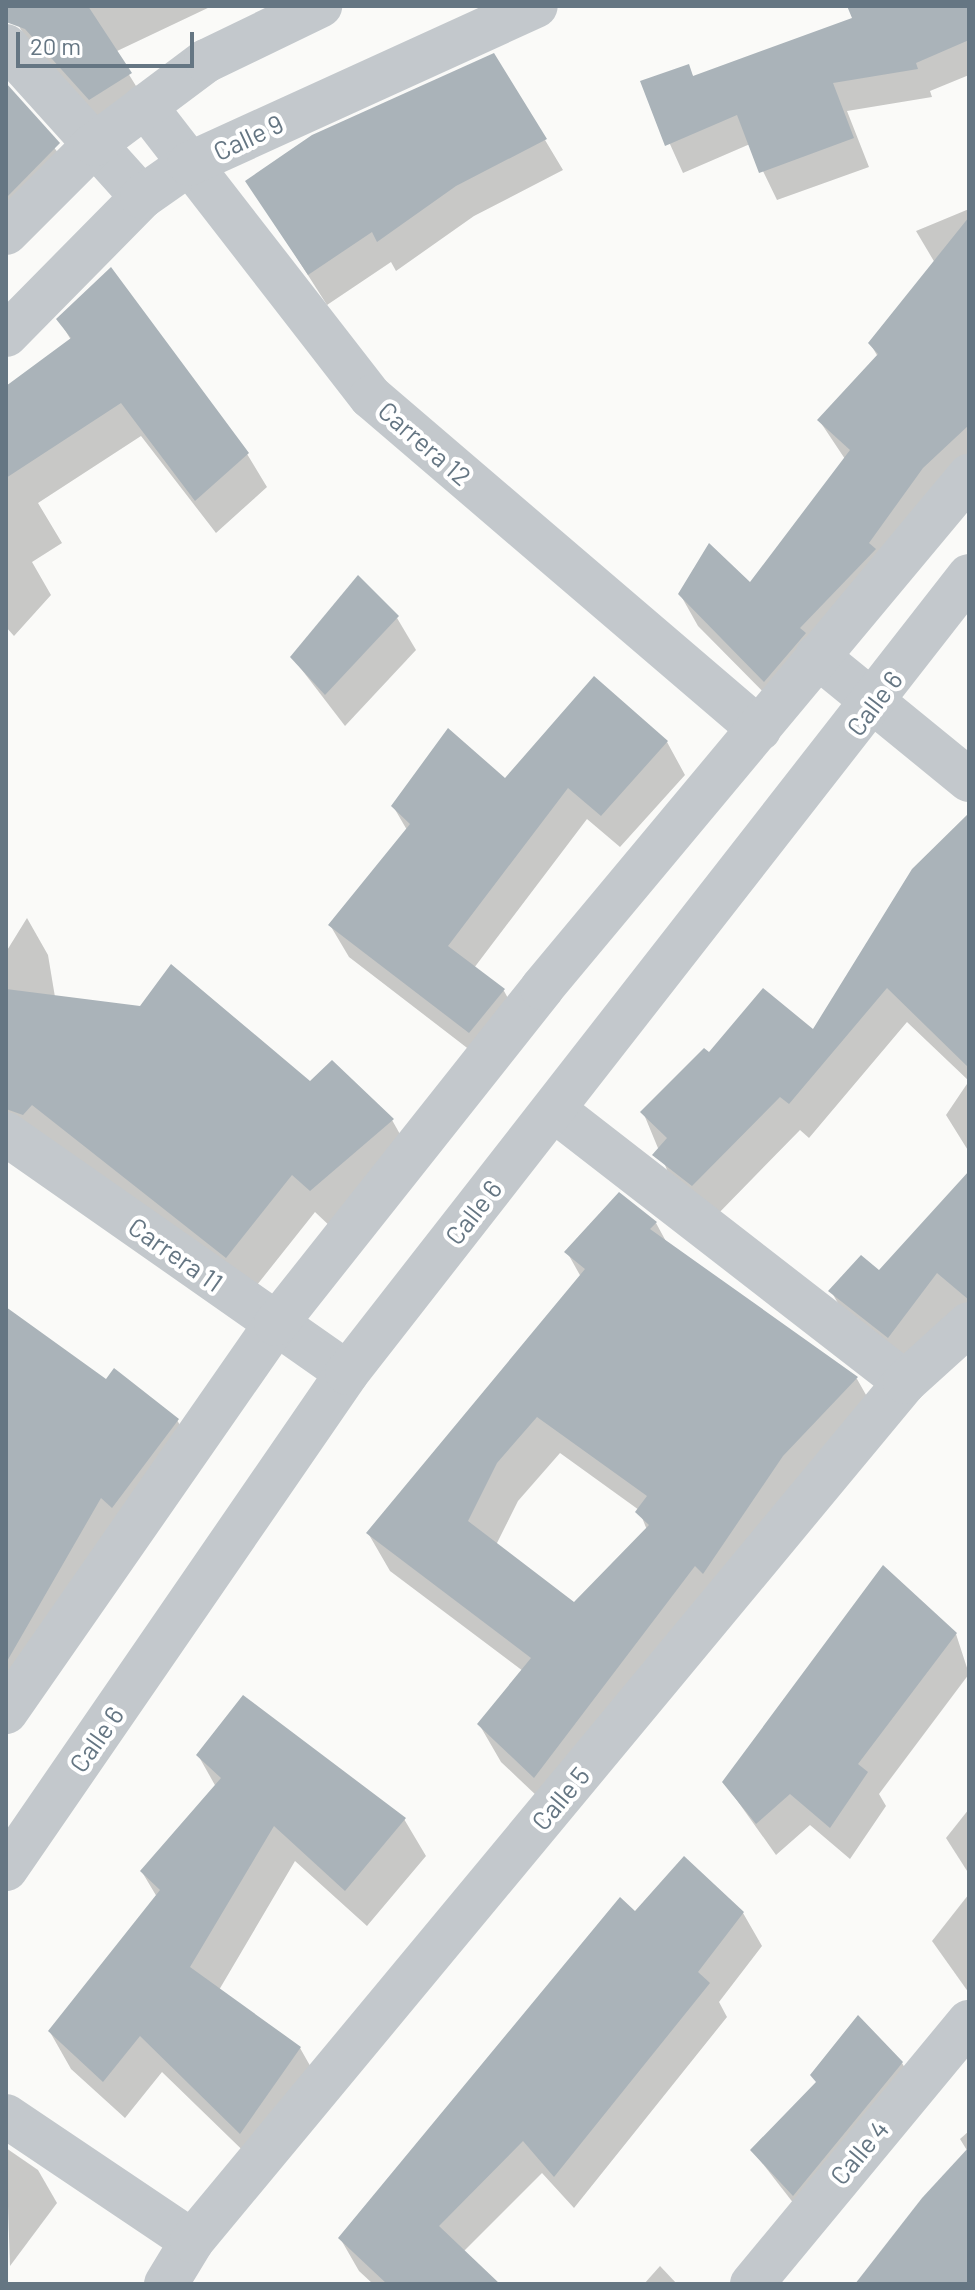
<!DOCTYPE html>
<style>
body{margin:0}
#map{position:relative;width:975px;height:2290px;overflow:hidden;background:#fafaf8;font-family:Barlow,sans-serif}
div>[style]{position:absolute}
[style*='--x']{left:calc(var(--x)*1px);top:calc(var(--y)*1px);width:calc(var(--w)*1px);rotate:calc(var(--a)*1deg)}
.shadow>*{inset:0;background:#0003}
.building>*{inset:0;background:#aab3b9}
.minor>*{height:44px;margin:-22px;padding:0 22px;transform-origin:22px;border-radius:22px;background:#c3c8cc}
.tertiary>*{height:44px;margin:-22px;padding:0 22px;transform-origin:22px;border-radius:22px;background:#c3c8cc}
span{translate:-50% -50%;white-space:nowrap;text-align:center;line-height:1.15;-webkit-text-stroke:8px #fff;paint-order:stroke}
.street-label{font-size:26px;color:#657683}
.frame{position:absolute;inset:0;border:8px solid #657683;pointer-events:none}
.scale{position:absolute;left:16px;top:32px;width:178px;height:36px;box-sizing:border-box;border:4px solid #657683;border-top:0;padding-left:10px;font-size:24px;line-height:28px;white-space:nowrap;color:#657683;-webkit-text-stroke:6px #fff;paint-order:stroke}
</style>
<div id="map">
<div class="shadow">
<div style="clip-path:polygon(19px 6px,212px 6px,115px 52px,149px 107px,109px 132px,36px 55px,17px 23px)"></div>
<div style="clip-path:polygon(850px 6px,969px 6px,969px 75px,930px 91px,932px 97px,847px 111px,869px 167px,777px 200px,750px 144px,683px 173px,642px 82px,688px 67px,694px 78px,855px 19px)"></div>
<div style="clip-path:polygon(6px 86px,77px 177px,6px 249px)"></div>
<div style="clip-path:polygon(545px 140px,563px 170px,474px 216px,396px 271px,391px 262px,327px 305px,248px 181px)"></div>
<div style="clip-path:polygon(969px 209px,969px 473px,783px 712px,698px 626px,680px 594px,751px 585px,845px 459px,819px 420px,878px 357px,870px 343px,935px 263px,916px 231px)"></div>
<div style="clip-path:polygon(59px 320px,247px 454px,267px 487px,216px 533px,141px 436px,38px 503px,62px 543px,32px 562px,51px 595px,14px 636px,6px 627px,6px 390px,71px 340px)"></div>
<div style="clip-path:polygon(397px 618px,416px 650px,345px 726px,292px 657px)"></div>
<div style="clip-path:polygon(667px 742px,685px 775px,620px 847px,587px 819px,474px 968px,504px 991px,522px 1023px,488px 1064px,349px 957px,330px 925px,407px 830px,393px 806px)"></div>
<div style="clip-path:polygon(969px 816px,969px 1152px,946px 1115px,969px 1081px,907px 1022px,809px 1138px,800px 1130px,713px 1219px,675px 1189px,643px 1112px,709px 1055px,814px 1032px)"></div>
<div style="clip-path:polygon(27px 918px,48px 955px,55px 997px,310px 1083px,392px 1120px,414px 1159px,333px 1229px,315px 1212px,249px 1295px,6px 1115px,6px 952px)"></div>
<div style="clip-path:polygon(969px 1174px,969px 1318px,909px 1371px,851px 1326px,831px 1291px,879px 1273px)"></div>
<div style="clip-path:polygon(evenodd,656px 1223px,668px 1245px,857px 1379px,878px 1416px,556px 1814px,501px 1762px,479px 1724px,523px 1671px,390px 1571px,368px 1533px,581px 1277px,567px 1252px,656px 1223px,560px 1453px,639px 1510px,647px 1530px,574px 1605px,496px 1545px,518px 1501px,560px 1453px)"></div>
<div style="clip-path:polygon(6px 1309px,106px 1382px,177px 1420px,199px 1458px,6px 1718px)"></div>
<div style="clip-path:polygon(956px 1634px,969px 1674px,879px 1794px,886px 1806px,850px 1859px,810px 1825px,776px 1855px,724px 1782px)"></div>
<div style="clip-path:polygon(198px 1755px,404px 1819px,426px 1856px,367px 1926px,295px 1861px,219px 1990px,300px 2048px,321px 2085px,262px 2169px,162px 2072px,125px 2118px,71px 2069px,50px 2032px,157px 1897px,142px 1872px,216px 1787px)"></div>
<div style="clip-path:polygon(969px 1809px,969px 1874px,946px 1838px)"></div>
<div style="clip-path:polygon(969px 1894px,969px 1993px,932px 1941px)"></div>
<div style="clip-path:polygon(743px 1913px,762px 1946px,719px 2002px,727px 2017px,574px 2208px,542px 2173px,463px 2252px,485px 2284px,373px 2284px,359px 2271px,340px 2238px,635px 1914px)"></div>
<div style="clip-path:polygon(902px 2063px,921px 2096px,812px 2227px,752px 2150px)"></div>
<div style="clip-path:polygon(969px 2131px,969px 2284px,936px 2284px,968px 2152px,960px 2139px)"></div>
<div style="clip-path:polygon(6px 2148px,38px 2170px,57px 2203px,10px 2266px)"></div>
<div style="clip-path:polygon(660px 2266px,677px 2284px,644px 2284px)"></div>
</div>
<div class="building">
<div style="clip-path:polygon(6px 6px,88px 6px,132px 73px,89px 100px,25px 29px,6px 22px)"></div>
<div style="clip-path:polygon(847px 6px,969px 6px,969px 40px,916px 63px,918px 69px,833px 83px,854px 138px,759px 173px,737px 115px,665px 146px,640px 81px,689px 64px,693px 76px,852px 18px)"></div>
<div style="clip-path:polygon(494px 53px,547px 139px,456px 186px,377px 242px,372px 232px,308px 275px,245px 181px,312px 135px)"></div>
<div style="clip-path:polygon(6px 83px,60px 143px,6px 198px)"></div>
<div style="clip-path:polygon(969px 217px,969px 425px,923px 468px,869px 543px,876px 549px,800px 628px,806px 633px,764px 682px,678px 594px,709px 543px,750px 582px,850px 450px,817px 420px,878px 354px,868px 343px)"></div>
<div style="clip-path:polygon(111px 267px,249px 453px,195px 501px,121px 403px,6px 478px,6px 386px,71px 338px,56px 319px)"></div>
<div style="clip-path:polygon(358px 575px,399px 616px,325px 695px,290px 657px)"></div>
<div style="clip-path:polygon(594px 676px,668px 741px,601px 816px,568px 788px,448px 946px,505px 989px,469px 1033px,328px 925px,410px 824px,391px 806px,448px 728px,505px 778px)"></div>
<div style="clip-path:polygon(969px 813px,969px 1068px,887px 988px,789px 1104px,780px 1097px,692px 1186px,652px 1155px,667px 1138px,640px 1112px,704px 1048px,709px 1052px,763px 988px,813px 1029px,912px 869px)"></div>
<div style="clip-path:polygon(171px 964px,310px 1081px,332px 1060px,394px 1119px,310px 1191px,292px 1175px,226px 1258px,32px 1105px,23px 1115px,6px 1109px,6px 989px,140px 1006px)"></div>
<div style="clip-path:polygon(969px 1171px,969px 1300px,937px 1273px,888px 1338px,828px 1291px,861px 1255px,879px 1270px)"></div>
<div style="clip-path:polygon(evenodd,619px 1192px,657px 1222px,650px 1229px,858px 1377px,783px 1456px,703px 1574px,695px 1566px,534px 1778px,477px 1724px,531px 1658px,366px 1533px,585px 1269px,564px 1252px,619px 1192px,537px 1417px,647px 1496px,635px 1512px,649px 1525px,574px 1602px,468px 1521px,497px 1463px,537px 1417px)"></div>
<div style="clip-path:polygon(6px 1307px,106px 1379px,114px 1368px,179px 1419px,112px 1508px,101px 1498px,6px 1663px)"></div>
<div style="clip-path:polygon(883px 1565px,957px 1633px,858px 1764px,868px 1772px,830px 1828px,790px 1794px,756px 1824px,722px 1782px)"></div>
<div style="clip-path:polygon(243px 1695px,406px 1818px,345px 1891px,274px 1826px,190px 1967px,301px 2047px,240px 2134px,140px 2036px,103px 2082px,48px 2031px,160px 1890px,140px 1871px,221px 1778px,196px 1755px)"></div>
<div style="clip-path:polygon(684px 1856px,744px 1912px,698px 1972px,710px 1983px,554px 2177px,523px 2141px,439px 2226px,500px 2284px,387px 2284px,338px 2238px,620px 1897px,635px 1911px)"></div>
<div style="clip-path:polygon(858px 2015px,903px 2062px,793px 2196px,750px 2150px,816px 2082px,810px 2075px)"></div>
<div style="clip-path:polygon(969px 2147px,969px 2284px,855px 2284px,922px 2198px)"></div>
</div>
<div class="minor">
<div style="--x:6;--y:46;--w:203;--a:48"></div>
<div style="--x:145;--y:106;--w:368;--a:52.2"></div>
<div style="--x:371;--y:397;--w:511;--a:40.55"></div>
<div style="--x:817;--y:656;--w:196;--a:39.2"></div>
<div style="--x:554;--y:1110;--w:444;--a:37.8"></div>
<div style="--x:6;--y:1134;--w:416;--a:35"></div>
<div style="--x:6;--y:2116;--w:224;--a:33.9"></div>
<div style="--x:166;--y:2284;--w:50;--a:-58.8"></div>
<div style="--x:192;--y:2241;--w:1116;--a:-50.31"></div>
<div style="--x:905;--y:1382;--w:86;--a:-42.2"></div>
<div style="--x:752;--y:2284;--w:340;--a:-50.4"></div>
</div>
<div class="tertiary">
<div style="--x:6;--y:233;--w:126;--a:-45"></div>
<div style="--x:95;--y:144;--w:139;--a:-36.8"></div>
<div style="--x:206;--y:61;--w:127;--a:-25.8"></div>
<div style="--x:6;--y:335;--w:194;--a:-45.4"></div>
<div style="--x:142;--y:197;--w:57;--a:-35.1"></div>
<div style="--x:189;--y:164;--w:381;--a:-24.5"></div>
<div style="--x:6;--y:1712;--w:473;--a:-55.2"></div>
<div style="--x:276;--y:1324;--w:429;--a:-51.6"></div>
<div style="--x:542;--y:988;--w:667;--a:-50.17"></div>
<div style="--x:6;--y:1869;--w:602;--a:-55.49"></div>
<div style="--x:347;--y:1373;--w:1011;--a:-52.03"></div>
</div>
<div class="street-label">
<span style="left:248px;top:137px;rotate:-25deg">Calle 9</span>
<span style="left:425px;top:443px;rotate:41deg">Carrera 12</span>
<span style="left:874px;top:703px;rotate:-53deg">Calle 6</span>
<span style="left:473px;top:1212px;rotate:-52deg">Calle 6</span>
<span style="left:176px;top:1254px;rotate:35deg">Carrera 11</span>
<span style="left:96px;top:1739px;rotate:-55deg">Calle 6</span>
<span style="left:560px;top:1798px;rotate:-50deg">Calle 5</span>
<span style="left:859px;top:2152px;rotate:-50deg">Calle 4</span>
</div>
<div class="frame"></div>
<div class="scale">20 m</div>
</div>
